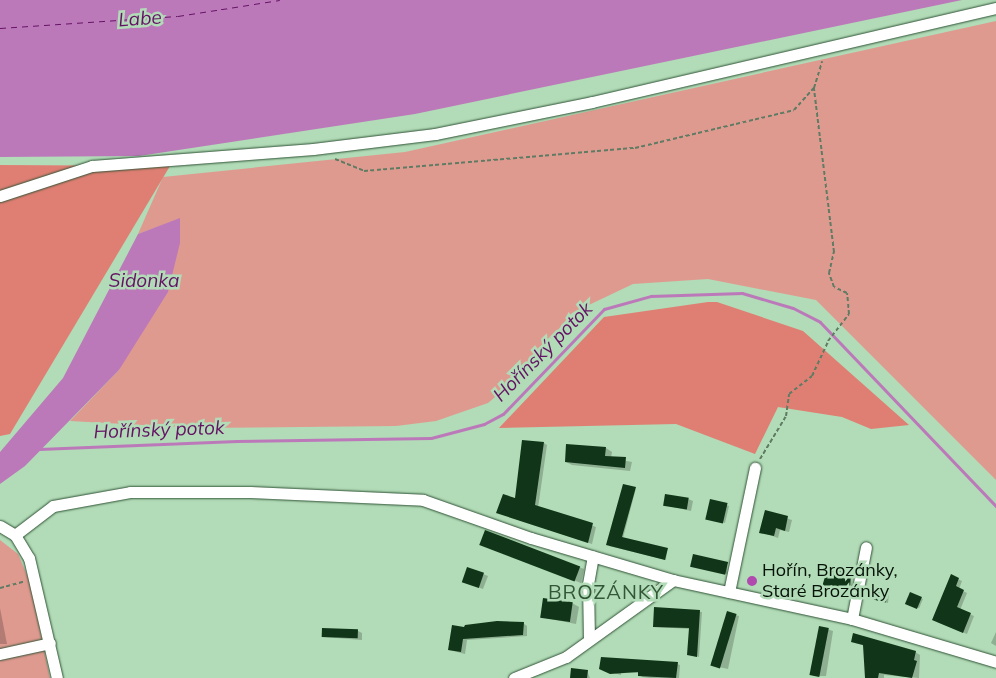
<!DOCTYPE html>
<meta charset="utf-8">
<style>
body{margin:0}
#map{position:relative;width:996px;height:678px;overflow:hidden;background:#b2dbb7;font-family:Mulish,sans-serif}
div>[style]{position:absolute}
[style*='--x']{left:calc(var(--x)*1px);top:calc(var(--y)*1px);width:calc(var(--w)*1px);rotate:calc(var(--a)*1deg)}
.green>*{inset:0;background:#df9a90}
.forest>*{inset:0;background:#df7f73}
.water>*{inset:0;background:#bc79ba}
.shadow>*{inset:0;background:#0003;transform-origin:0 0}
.stream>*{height:3px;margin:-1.5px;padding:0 1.5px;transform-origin:1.5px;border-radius:1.5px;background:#bc79ba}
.ferry>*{height:1px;margin-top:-0.5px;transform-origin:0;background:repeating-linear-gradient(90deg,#651265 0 6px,transparent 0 11px)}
.building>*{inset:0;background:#113518;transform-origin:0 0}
.path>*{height:2px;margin-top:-1px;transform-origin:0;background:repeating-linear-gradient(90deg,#5f7b63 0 4px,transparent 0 6.5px)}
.roads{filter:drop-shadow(0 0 1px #2f5335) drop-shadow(0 0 1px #2f5335)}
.minor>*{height:11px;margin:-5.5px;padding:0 5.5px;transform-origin:5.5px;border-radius:5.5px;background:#fff}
.dots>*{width:14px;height:14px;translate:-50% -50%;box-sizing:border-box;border:2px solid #b2dbb7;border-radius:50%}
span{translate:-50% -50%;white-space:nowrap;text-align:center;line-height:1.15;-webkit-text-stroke:5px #b2dbb7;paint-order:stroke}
.poi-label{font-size:18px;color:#041106}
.left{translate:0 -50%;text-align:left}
.water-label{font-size:19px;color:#651265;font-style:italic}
.quarter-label{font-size:20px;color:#325637;letter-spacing:1px}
</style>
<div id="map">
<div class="green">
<div style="clip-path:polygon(996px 21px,996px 480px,816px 300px,708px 279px,633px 284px,572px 313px,520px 376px,488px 403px,436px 421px,396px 426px,197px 428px,70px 421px,119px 370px,180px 219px,138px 234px,163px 177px,405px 152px)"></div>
<div style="clip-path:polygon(0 540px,18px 554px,30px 582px,50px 678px,0 678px)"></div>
</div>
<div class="forest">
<div style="clip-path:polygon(0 165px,170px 166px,10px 434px,0 436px)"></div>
<div style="clip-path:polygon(708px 302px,717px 302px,803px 331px,909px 425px,871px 429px,842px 417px,778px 407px,755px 454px,676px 424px,499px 428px,604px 317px)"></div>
</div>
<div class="water">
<div style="clip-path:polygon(0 0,962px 0,415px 114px,139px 156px,0 157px)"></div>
<div style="clip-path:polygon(180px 218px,180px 243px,168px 292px,119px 370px,25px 466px,0 484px,0 452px,63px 378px,138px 234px)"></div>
</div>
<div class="shadow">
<div style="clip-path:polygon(544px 443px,547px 445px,538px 508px,596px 527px,592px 544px,501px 514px,516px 500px)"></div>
<div style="clip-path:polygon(567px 445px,606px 448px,612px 452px,611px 458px,632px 462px,630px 471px,572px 465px,566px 462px)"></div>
<div style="clip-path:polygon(636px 488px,623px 538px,667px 549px,666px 560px,609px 546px)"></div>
<div style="clip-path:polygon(688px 499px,693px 501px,691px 511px,664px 505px)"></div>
<div style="clip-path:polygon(711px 500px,729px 506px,725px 523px,708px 519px)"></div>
<div style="clip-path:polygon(766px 512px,792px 520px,789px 532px,780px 530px,778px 538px,761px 532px)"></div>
<div style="clip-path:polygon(485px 546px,579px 567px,584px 569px,581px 583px)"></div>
<div style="clip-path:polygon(727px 564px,727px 574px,692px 566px)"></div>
<div style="clip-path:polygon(851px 573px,852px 588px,848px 592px,825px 587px)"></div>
<div style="clip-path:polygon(483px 574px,488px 576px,483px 589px,463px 582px)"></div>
<div style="clip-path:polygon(951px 576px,962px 581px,959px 589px,967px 593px,960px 610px,974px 616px,967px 634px,937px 622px)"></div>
<div style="clip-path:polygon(889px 592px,888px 603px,877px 600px)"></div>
<div style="left:911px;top:594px;width:13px;height:10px;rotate:23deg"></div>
<div style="clip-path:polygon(572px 603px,579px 607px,576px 624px,540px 617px)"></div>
<div style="clip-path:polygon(0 608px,7px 644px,0 644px)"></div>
<div style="clip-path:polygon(655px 609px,702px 612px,699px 657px,691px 655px,690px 629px,656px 627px)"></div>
<div style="clip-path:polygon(728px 613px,739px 616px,728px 669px,719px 667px)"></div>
<div style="clip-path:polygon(523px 623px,527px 626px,527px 636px,467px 640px,465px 654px,449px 650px,465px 629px)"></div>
<div style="clip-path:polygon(820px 627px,833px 631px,826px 676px,815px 676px,812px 675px)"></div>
<div style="clip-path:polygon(358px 631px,362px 633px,362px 640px,323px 637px)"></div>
<div style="clip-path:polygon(996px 632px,996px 646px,991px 643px)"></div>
<div style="clip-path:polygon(852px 642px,915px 652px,920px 655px,919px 678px,884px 675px,884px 678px,866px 678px,865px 646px)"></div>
<div style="clip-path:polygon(677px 664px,680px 665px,679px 678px,650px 678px,642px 677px,639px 673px,621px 672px,621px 675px,603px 670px)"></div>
<div style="clip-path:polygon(587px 671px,590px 678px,571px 678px)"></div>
</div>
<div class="stream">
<div style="--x:39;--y:449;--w:198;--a:-2.3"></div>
<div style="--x:237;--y:441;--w:194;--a:-0.9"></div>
<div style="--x:431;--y:438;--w:55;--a:-14.8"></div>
<div style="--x:484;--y:424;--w:21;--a:-28"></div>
<div style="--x:503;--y:414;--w:146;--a:-46.1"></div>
<div style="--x:604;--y:309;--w:49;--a:-15.5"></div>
<div style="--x:651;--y:296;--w:91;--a:-1.9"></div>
<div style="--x:742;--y:293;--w:53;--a:16.4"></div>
<div style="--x:793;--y:308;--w:30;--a:27"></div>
<div style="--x:820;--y:322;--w:255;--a:46.3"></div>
</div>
<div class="ferry">
<div style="--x:0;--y:28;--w:178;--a:-3.9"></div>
<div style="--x:178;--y:16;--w:103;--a:-8.9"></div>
</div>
<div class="building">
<div style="clip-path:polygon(522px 440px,544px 442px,535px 505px,593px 523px,588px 543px,496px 513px,503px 494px,515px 498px)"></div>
<div style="clip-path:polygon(566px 444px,606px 447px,605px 456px,626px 457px,625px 468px,565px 462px)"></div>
<div style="clip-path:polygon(623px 484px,636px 487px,622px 537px,668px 548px,665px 560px,606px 545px)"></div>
<div style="left:665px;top:494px;width:24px;height:12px;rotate:9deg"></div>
<div style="left:710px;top:499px;width:18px;height:21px;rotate:13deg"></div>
<div style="clip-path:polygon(765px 510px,788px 516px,785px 531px,776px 528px,774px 536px,759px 533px)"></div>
<div style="left:485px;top:530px;width:102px;height:16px;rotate:21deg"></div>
<div style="left:693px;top:554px;width:36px;height:13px;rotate:13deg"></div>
<div style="clip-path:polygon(828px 566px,851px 572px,850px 588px,847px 587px,846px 592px,822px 587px)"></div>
<div style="left:467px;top:567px;width:18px;height:16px;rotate:19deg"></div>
<div style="clip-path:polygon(951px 574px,959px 578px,956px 586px,964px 590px,957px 607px,971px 613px,963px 633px,932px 620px)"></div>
<div style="left:877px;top:588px;width:12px;height:12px;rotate:14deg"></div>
<div style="left:910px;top:592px;width:13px;height:13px;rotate:23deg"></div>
<div style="left:543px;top:598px;width:30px;height:20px;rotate:8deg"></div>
<div style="clip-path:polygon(654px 607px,700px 610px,697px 657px,687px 655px,689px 628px,653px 627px)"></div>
<div style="left:727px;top:611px;width:10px;height:57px;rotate:17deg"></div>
<div style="clip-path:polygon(497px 621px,524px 622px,523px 635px,463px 639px,461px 652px,448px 650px,452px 625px,464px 627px,465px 625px)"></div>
<div style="left:819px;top:626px;width:10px;height:50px;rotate:11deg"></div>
<div style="left:322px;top:628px;width:36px;height:9px;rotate:2deg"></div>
<div style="clip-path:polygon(853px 633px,916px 651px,914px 660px,917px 661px,912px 678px,879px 673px,878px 678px,865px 678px,863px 645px,851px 642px)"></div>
<div style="clip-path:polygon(601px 657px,678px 662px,676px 678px,638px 676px,638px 672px,610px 674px,599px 669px)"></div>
<div style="clip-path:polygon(571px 668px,588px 670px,587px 678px,570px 678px)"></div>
</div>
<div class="path">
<div style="--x:335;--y:159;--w:31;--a:22"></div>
<div style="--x:364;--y:171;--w:272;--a:-4.9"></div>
<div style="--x:635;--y:148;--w:163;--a:-13.4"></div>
<div style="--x:794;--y:110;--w:30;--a:-48"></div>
<div style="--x:814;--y:88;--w:28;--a:-73"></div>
<div style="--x:760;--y:459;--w:50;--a:-58.8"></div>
<div style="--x:786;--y:416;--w:22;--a:-82"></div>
<div style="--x:789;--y:394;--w:29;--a:-38"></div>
<div style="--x:812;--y:376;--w:38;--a:-65"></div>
<div style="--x:828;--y:341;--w:34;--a:-52"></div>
<div style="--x:849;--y:314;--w:21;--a:-95"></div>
<div style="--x:847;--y:293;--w:14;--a:-155"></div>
<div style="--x:834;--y:287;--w:15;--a:-110"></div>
<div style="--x:829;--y:273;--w:22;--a:-77"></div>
<div style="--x:834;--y:252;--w:165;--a:-97"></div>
<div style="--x:0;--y:588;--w:24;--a:-15"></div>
</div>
<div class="roads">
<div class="minor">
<div style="--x:0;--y:196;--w:97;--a:-18.1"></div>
<div style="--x:92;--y:166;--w:222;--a:-4.4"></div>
<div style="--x:313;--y:149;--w:123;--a:-7"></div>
<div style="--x:435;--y:134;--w:160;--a:-11.5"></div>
<div style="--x:592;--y:102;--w:415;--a:-13.1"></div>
<div style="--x:0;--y:526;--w:17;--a:31"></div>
<div style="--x:15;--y:535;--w:27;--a:59"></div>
<div style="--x:29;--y:558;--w:123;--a:76.9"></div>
<div style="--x:15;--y:535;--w:48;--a:-37.3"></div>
<div style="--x:53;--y:506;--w:78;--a:-10.3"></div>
<div style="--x:130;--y:492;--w:120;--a:0"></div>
<div style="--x:250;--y:492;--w:173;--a:2.6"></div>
<div style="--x:423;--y:500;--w:114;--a:19.4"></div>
<div style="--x:531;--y:538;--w:148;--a:16.5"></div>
<div style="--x:673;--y:580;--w:183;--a:12.3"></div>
<div style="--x:852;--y:619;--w:150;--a:16.6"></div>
<div style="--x:729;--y:592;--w:127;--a:-78.2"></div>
<div style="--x:852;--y:619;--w:73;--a:-79"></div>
<div style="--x:589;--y:640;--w:56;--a:-91"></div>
<div style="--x:588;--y:584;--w:28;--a:-80"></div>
<div style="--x:0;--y:654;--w:51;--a:-12.4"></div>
<div style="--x:514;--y:678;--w:56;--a:-22"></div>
<div style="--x:566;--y:657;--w:132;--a:-35.7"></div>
</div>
</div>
<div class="dots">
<div style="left:752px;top:581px;background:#b04aaf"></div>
</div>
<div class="poi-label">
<span class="left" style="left:762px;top:581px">Hořín, Brozánky,<br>Staré Brozánky</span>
</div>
<div class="water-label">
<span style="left:140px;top:19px;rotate:-4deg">Labe</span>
<span style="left:144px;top:281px">Sidonka</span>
<span style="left:543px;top:352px;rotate:-45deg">Hořínský potok</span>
<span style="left:159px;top:430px;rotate:-2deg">Hořínský potok</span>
</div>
<div class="quarter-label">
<span style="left:606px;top:591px">BROZÁNKY</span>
</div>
</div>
